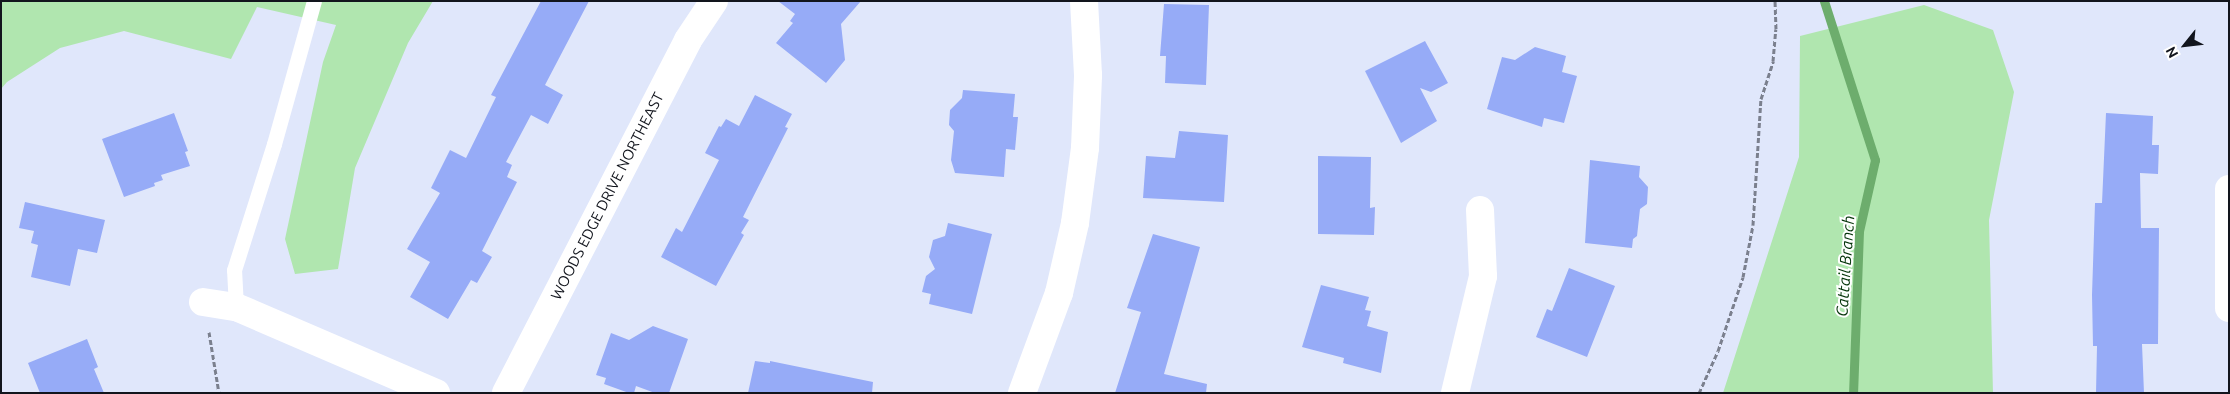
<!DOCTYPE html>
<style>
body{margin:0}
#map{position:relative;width:2230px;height:394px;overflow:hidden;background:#e0e7fb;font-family:Ubuntu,sans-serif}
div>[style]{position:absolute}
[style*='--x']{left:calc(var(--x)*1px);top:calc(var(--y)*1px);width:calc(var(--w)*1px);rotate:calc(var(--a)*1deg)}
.green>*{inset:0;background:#b0e6af}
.stream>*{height:9px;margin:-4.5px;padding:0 4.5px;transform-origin:4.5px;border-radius:4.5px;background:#6dad6d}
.building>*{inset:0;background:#96abf7}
.path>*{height:3px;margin-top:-1.5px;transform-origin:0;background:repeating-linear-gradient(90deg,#7b808e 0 5px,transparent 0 7.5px)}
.service>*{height:15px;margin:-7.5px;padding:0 7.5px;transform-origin:7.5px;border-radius:7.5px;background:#fff}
.minor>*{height:28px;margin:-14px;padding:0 14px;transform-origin:14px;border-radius:14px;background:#fff}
span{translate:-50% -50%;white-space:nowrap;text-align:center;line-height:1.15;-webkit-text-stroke:4px #fff;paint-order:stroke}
.street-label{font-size:15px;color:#12151d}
.water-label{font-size:16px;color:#043409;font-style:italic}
.frame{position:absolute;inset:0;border:2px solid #12151d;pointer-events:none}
.north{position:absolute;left:2160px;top:20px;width:50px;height:50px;-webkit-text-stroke:4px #fff;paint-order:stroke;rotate:241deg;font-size:14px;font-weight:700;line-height:20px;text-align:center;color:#12151d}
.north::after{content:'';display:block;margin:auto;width:18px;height:22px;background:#12151d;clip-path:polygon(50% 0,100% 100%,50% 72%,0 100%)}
</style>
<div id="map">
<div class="green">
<div style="clip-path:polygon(1px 1px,433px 1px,408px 43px,355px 168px,338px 269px,295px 274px,285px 239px,323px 62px,336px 25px,257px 7px,231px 59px,124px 31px,60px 48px,7px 82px,1px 89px)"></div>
<div style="clip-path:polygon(1924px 5px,1993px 30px,2014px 92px,1989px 220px,1993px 393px,1723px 393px,1799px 157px,1800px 36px)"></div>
</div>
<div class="stream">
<div style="--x:1824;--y:1;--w:167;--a:72.2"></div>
<div style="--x:1875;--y:160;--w:73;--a:102.7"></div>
<div style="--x:1859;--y:231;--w:162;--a:92.1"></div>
</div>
<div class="building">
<div style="clip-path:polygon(541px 1px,589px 1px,545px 85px,563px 95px,548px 124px,531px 115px,506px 162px,512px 165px,507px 177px,517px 182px,482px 251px,492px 257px,477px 283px,471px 280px,448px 319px,410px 297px,430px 262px,407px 249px,440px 193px,431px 188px,450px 150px,466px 158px,496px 97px,491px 95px)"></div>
<div style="clip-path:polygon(778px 1px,861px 1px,841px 24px,845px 60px,826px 83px,776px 43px,793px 23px,790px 21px,795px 14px)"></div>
<div style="clip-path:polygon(1164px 4px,1209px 5px,1206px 85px,1165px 83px,1166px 56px,1160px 56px)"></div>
<div style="clip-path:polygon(1425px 41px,1448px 83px,1431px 92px,1420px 88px,1437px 121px,1401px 143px,1365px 71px)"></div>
<div style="clip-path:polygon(1535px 47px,1566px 56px,1562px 72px,1577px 76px,1564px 123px,1544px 118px,1542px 127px,1487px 109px,1502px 57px,1515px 60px)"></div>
<div style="clip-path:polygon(963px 90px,1015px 94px,1013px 117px,1018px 117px,1015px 150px,1006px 149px,1004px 177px,955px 173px,951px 160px,954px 131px,949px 125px,950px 110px,962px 98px)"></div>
<div style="clip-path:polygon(755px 95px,792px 114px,785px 127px,788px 128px,743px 217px,749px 220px,741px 233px,744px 235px,716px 286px,661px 257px,676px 228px,682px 232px,719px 160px,705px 153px,719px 126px,721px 127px,726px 119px,739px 126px)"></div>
<div style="clip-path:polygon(174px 113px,188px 151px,185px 152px,190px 166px,161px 175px,163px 180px,154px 183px,155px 186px,124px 197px,102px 139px)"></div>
<div style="clip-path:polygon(2106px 113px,2153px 116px,2152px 145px,2159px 145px,2158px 174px,2140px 173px,2141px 228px,2159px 228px,2158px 344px,2142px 344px,2144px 393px,2096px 393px,2097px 346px,2093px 346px,2092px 295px,2095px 203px,2102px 203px)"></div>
<div style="clip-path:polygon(1179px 131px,1228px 135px,1224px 202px,1143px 198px,1146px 156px,1175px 158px)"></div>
<div style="clip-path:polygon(1318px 156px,1371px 157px,1370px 208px,1375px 207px,1374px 235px,1318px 234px)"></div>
<div style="clip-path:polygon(1590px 160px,1640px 166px,1639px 177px,1648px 187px,1647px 204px,1640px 209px,1637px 236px,1633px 239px,1632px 248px,1585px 243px)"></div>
<div style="clip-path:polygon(25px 202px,105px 220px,97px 253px,78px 249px,70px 286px,31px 277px,38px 245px,31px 243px,34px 231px,19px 228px)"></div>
<div style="clip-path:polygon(948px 223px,992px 234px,972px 314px,929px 304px,931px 294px,922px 292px,926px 276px,935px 269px,929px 257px,933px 240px,945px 236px)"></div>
<div style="clip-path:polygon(1153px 234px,1200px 247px,1164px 374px,1207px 384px,1206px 393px,1115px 393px,1141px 312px,1127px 308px)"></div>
<div style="clip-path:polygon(1569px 268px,1615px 286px,1587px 357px,1536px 337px,1547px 309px,1552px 311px)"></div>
<div style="clip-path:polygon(1321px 285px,1369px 297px,1365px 310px,1371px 311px,1367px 326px,1388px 332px,1381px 373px,1343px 363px,1344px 358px,1302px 347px)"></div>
<div style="clip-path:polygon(653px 326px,688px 339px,669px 393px,655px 393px,636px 386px,634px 393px,629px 393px,604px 384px,606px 378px,596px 375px,611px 333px,629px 340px)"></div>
<div style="clip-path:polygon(87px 339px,98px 367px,94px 369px,104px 393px,40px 393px,28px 363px)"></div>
<div style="clip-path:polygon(755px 361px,770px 363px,770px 361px,873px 382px,872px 393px,748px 393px)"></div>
</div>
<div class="path">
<div style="--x:209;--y:332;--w:62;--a:80.7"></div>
<div style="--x:1699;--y:393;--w:46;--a:-65.7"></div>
<div style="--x:1718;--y:351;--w:78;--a:-71.3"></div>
<div style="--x:1743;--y:277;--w:53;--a:-79.1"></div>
<div style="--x:1753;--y:225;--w:126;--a:-86.4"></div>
<div style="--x:1761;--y:99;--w:40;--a:-72"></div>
<div style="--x:1773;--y:61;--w:32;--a:-85"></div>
<div style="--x:1776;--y:29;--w:28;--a:-92"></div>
</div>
<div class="service">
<div style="--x:236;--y:307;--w:37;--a:-93"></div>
<div style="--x:234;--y:270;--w:132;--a:-72.4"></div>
<div style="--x:274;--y:144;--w:148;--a:-74.4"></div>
</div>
<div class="minor">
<div style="--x:2229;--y:189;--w:119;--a:90"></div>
<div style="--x:203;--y:302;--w:33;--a:9"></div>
<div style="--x:236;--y:307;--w:218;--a:23.3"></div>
<div style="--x:506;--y:393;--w:397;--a:-62.7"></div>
<div style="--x:688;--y:40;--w:47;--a:-56.3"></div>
<div style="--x:1022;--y:393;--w:107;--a:-69.7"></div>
<div style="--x:1059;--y:293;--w:72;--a:-77.1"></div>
<div style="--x:1075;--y:223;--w:76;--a:-82.4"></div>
<div style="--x:1085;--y:148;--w:73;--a:-87.6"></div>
<div style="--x:1088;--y:75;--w:74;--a:-93.1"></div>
<div style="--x:1455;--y:393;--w:120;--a:-76.5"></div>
<div style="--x:1483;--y:276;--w:66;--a:-92.6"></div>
</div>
<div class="street-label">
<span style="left:607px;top:196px;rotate:-63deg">WOODS EDGE DRIVE NORTHEAST</span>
</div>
<div class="water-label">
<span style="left:1845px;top:266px;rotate:-86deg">Cattail Branch</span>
</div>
<div class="frame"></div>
<div class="north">N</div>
</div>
